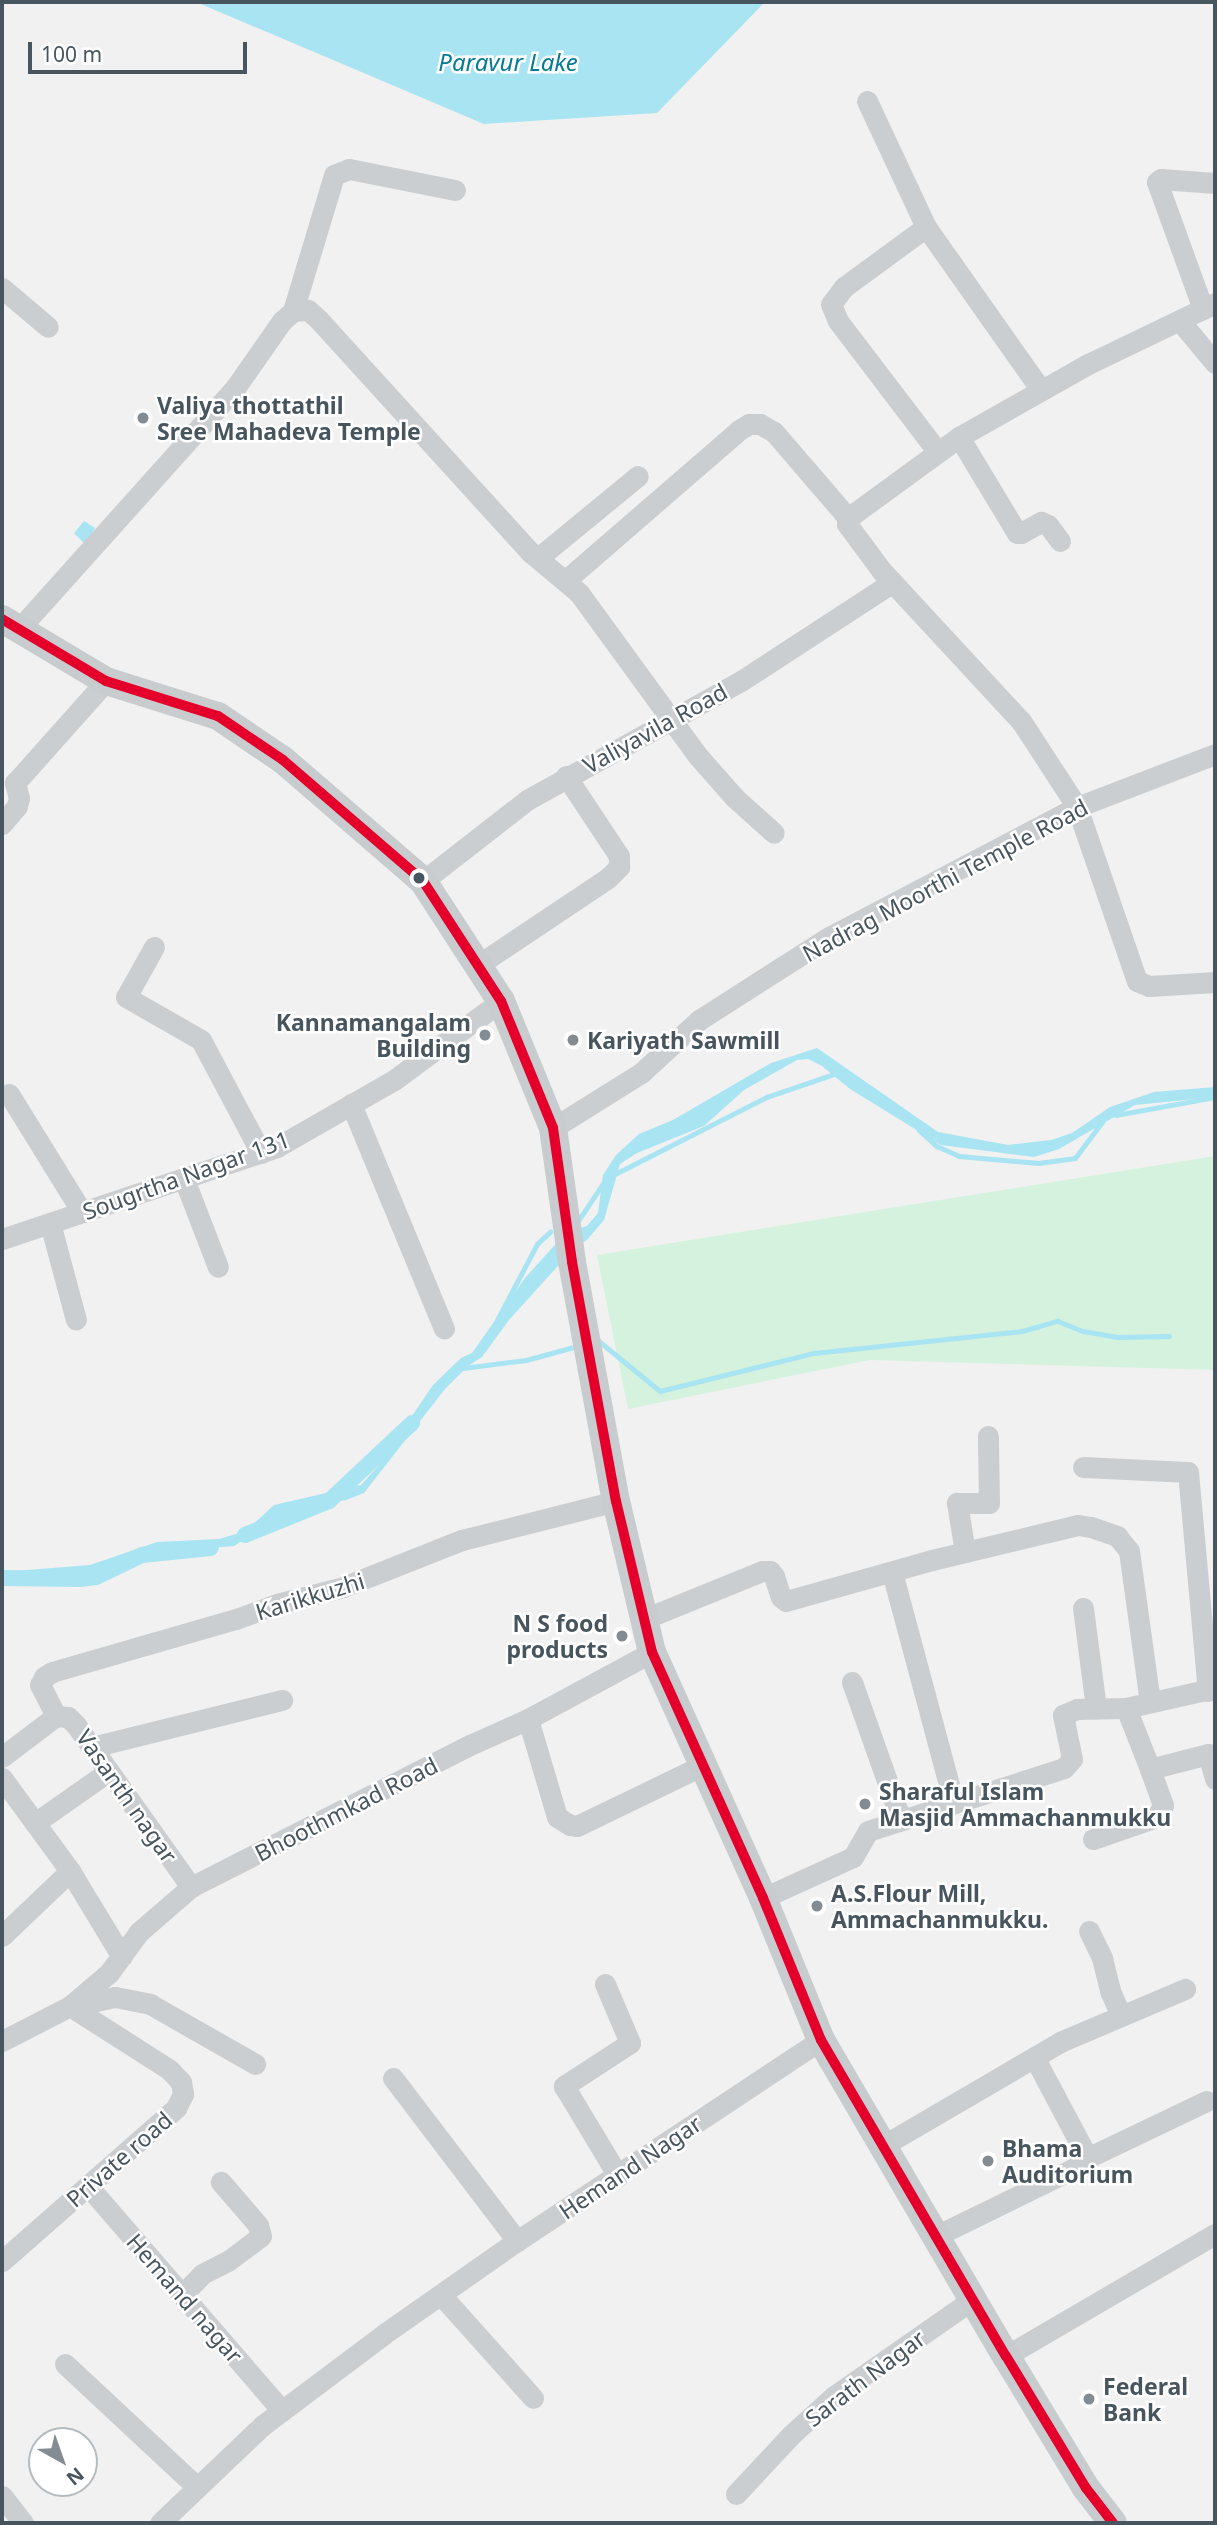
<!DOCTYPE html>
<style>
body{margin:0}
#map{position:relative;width:1217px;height:2525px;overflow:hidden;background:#f2f1f1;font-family:"Noto Sans",sans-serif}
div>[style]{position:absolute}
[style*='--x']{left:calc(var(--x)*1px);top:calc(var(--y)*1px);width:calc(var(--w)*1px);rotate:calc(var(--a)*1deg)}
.green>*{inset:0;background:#d5f2df}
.water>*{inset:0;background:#a8e4f1}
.stream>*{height:4.5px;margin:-2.25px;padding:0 2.25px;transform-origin:2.25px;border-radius:2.25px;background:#a8e4f1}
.canal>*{height:16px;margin:-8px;padding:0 8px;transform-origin:8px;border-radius:8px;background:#a8e4f1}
.minor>*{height:21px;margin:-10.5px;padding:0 10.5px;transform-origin:10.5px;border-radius:10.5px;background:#cbced0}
.major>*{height:28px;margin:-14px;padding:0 14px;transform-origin:14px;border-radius:14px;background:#c8ccce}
.bus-1>*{height:10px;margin:-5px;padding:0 5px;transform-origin:5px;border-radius:5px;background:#e4002b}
.dots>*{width:19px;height:19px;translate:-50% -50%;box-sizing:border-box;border:4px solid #fff;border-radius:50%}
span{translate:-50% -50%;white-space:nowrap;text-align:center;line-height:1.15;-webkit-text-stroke:5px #fff;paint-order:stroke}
.poi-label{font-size:23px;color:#47555f;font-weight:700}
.left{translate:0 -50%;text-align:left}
.right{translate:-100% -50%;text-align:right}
.street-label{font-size:23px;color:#47555f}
.water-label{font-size:24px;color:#077b95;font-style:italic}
.frame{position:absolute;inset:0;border:4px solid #47555f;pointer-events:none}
.north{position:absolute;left:28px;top:2427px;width:70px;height:70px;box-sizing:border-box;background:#fff;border:2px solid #b5bbbf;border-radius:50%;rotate:140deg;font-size:19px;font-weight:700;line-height:28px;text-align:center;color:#47555f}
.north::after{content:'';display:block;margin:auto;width:24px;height:32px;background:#838c92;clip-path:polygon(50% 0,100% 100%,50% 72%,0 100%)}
.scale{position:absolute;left:28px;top:42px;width:219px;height:32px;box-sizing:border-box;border:4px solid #47555f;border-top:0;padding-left:9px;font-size:21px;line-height:24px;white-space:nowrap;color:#47555f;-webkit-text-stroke:5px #fff;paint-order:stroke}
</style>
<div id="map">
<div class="green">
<div style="clip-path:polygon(1215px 1156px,1215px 1370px,870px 1360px,628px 1409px,597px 1255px)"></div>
</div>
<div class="water">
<div style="clip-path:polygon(196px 2px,765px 2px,657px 113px,484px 124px)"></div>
<div style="clip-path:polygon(84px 521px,95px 528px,85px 544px,74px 533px)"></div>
<div style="clip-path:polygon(817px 1048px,938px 1132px,1008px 1145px,1051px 1140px,1072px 1133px,1110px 1107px,1154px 1092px,1215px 1087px,1215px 1097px,1135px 1105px,1059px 1149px,1034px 1157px,941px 1145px,850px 1089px,822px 1066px,808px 1059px,797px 1060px,744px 1090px,704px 1126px,637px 1153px,620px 1164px,604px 1220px,587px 1240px,577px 1246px,574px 1230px,587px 1226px,598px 1213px,603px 1175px,616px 1155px,639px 1134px,673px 1120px,771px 1063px)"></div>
<div style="clip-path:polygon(563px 1236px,566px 1257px,509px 1320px,482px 1357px,468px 1366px,445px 1389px,364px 1493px,346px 1500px,292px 1509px,234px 1546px,164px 1552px,95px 1575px,2px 1583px,2px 1572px,90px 1565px,157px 1542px,219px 1539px,246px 1531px,274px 1505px,361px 1485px,378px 1466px,433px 1385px,461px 1358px,472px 1353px,525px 1278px)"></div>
</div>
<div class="stream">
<div style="--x:1116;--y:1115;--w:101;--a:-10.3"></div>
<div style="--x:919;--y:1130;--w:24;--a:42"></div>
<div style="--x:937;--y:1146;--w:24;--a:24"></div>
<div style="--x:959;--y:1156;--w:80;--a:5"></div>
<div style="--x:1039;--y:1163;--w:36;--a:-8"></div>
<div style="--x:1075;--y:1158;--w:46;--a:-52.9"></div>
<div style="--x:613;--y:1175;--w:173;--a:-26.9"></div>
<div style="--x:767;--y:1097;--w:74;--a:-18.9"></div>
<div style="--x:578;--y:1221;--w:47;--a:-56.3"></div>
<div style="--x:497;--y:1320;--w:86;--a:-62.2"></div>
<div style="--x:537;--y:1244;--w:18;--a:-43"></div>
<div style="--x:599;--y:1341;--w:79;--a:39.3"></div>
<div style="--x:660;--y:1391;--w:159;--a:-13.9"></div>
<div style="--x:814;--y:1353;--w:209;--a:-6"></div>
<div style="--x:1022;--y:1331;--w:37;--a:-16"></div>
<div style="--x:1058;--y:1321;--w:27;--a:22"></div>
<div style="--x:1083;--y:1331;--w:36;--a:10"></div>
<div style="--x:1118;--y:1337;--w:51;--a:-1.1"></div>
<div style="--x:463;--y:1368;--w:64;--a:-7.2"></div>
<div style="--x:526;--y:1360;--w:50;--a:-15.2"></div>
</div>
<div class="canal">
<div style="--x:245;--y:1535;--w:91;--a:-22"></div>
<div style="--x:329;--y:1501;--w:114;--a:-43.2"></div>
<div style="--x:2;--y:1578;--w:78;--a:0.7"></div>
<div style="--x:80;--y:1579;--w:16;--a:-7"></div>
<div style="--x:96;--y:1577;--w:51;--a:-25.6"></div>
<div style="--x:142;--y:1555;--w:69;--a:-5.8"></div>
</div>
<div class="minor">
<div style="--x:867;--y:101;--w:139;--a:64.9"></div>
<div style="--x:926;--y:227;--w:199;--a:54.8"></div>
<div style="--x:926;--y:227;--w:102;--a:143.8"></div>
<div style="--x:844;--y:287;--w:21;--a:127"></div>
<div style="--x:831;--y:304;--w:18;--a:68"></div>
<div style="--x:838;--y:321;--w:163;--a:52.7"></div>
<div style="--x:2;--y:288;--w:60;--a:40.3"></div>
<div style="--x:1215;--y:303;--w:141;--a:154.3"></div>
<div style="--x:1088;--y:364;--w:148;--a:150.5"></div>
<div style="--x:959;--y:437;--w:137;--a:143.9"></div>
<div style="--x:848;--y:518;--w:6;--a:99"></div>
<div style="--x:847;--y:524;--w:57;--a:53.5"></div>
<div style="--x:881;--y:570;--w:206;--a:47.2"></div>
<div style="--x:1021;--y:721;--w:103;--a:56.9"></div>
<div style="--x:1077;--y:807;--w:184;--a:71"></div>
<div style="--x:1137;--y:981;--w:13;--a:23"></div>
<div style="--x:1149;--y:986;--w:66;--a:-3.5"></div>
<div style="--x:1203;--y:309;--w:135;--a:-109.9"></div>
<div style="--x:1157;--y:182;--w:5;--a:-37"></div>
<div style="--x:1161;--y:179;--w:54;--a:4.2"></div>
<div style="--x:293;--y:311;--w:15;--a:-4"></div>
<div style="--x:308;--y:310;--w:15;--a:42"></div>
<div style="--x:319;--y:320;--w:314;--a:47.7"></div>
<div style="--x:530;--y:552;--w:64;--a:39.9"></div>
<div style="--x:579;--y:593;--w:200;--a:53.9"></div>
<div style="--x:697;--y:755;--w:57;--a:48.5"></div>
<div style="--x:735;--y:798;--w:52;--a:41.9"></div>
<div style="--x:1180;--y:321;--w:55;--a:50.2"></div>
<div style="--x:959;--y:437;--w:112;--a:58.9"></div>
<div style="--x:1017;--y:533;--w:4;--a:0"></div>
<div style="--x:1021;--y:533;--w:23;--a:-29"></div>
<div style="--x:1041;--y:522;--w:8;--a:23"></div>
<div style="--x:1048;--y:525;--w:20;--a:53"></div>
<div style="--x:538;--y:558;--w:129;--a:-39.4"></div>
<div style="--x:566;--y:580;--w:229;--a:-40.9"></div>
<div style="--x:739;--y:430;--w:12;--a:-31"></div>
<div style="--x:749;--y:424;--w:11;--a:0"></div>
<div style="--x:760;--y:424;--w:16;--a:30"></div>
<div style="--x:774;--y:432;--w:113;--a:49.3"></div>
<div style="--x:18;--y:630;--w:325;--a:-48.1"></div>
<div style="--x:235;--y:388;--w:82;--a:-55"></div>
<div style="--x:282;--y:321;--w:15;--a:-42"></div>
<div style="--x:293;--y:311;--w:142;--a:-73.2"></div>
<div style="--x:334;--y:175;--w:16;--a:-22"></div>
<div style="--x:349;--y:169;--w:108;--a:11.2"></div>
<div style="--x:2;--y:824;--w:23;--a:-50"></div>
<div style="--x:17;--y:806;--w:8;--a:-76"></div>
<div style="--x:19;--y:798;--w:16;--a:-105"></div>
<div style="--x:15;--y:783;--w:137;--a:-48.3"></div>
<div style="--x:423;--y:881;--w:132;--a:-37.9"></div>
<div style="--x:527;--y:800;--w:245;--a:-29.1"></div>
<div style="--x:741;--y:681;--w:181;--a:-33.1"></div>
<div style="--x:154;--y:947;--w:57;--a:119.2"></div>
<div style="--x:126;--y:997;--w:86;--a:29.8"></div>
<div style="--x:201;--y:1040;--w:128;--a:62"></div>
<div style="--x:478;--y:965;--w:156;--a:-33.8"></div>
<div style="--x:608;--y:878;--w:16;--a:-45"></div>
<div style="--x:619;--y:867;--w:11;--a:-90"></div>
<div style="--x:619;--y:856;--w:96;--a:-123.5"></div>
<div style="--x:9;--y:1094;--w:139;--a:58.3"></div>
<div style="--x:351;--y:1104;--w:243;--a:67.5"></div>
<div style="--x:553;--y:1128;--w:104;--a:-32"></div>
<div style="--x:641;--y:1073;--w:79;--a:-42.4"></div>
<div style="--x:699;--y:1020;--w:154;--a:-32.6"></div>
<div style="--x:829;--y:937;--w:280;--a:-27.7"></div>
<div style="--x:1077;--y:807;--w:148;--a:-21"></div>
<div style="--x:184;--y:1179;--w:94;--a:68.9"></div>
<div style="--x:50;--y:1223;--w:100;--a:75"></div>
<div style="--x:2;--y:1239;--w:290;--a:-18.5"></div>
<div style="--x:277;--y:1147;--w:135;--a:-29.8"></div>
<div style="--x:394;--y:1080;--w:133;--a:-36.4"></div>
<div style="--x:1083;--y:1467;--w:105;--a:2.7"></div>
<div style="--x:1188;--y:1472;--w:220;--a:84.8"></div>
<div style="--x:965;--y:1552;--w:50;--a:-99.3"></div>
<div style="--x:957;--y:1503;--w:32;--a:0"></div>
<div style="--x:989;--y:1503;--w:67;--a:-90.9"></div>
<div style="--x:892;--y:1572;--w:239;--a:75"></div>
<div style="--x:1083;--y:1608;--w:101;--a:82.6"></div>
<div style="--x:644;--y:1619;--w:127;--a:-22.1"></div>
<div style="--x:762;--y:1571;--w:8;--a:0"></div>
<div style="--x:770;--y:1571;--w:6;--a:51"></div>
<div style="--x:774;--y:1576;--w:22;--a:72"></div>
<div style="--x:781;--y:1597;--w:6;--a:39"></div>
<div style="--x:786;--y:1601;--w:152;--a:-15.7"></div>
<div style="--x:932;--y:1560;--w:150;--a:-13.5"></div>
<div style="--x:1078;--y:1525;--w:13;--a:9"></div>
<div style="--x:1091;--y:1527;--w:28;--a:19"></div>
<div style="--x:1117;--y:1536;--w:19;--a:51"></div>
<div style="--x:1129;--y:1551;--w:152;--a:82.1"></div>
<div style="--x:852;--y:1682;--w:146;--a:70.5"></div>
<div style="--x:1126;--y:1708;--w:66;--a:68.5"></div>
<div style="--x:1150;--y:1769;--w:60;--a:-14.5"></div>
<div style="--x:1208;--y:1754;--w:26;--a:74"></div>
<div style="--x:56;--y:1716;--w:35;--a:-117"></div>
<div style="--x:40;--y:1685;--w:9;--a:-63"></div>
<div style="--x:44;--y:1677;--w:9;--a:-32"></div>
<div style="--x:52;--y:1672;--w:191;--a:-16.1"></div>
<div style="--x:236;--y:1619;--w:44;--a:-20.1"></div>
<div style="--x:277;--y:1604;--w:68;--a:-14.4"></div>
<div style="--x:343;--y:1587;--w:128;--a:-21.6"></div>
<div style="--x:462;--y:1540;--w:159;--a:-14.2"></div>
<div style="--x:56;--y:1716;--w:12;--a:5"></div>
<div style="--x:68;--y:1717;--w:11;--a:45"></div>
<div style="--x:76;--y:1725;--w:199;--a:54.6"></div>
<div style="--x:528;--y:1719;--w:102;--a:73.5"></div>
<div style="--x:557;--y:1817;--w:15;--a:32"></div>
<div style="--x:570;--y:1825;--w:7;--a:8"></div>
<div style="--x:577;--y:1826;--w:140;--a:-25.8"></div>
<div style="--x:92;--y:1747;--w:196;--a:-13.9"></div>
<div style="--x:2;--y:1757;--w:68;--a:-37.2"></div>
<div style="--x:2;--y:1778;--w:115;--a:53.8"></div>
<div style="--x:70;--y:1871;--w:100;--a:58.8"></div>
<div style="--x:35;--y:1823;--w:90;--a:-35.1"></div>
<div style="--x:1093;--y:1839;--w:68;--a:-19"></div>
<div style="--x:1157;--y:1817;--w:13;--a:-63"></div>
<div style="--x:1163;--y:1805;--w:38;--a:-110"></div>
<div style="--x:763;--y:1898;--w:99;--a:-24.5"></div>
<div style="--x:853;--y:1857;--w:30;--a:-60"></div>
<div style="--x:868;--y:1831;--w:206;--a:-17.8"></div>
<div style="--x:1064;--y:1768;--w:12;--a:-48"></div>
<div style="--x:1072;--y:1759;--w:45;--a:-101.6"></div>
<div style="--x:1063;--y:1715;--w:15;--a:-23"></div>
<div style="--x:1077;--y:1709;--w:49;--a:-1.2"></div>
<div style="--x:1126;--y:1708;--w:91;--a:-12.7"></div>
<div style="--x:1089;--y:1931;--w:30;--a:64"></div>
<div style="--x:1102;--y:1958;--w:34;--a:76"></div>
<div style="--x:1110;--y:1991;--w:27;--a:66"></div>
<div style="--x:2;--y:1936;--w:94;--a:-43.7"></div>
<div style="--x:605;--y:1984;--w:64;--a:67"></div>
<div style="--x:630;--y:2043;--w:79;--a:146.9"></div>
<div style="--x:564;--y:2086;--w:105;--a:59"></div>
<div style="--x:72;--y:2006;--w:44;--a:-11.8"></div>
<div style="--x:115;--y:1997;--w:36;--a:11"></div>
<div style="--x:150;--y:2004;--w:121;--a:29.7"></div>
<div style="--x:2;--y:2041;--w:76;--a:-27.2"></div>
<div style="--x:70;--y:2006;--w:51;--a:-40.2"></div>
<div style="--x:109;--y:1973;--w:51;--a:-53.8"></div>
<div style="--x:139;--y:1932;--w:69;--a:-40.9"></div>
<div style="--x:191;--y:1887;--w:313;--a:-27"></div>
<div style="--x:470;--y:1745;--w:64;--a:-24.1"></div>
<div style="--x:528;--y:1719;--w:141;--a:-28.4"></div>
<div style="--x:393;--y:2078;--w:205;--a:52.7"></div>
<div style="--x:884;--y:2145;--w:204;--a:-30.3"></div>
<div style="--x:1060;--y:2042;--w:136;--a:-23"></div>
<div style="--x:1081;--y:2161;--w:139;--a:-25.6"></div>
<div style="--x:88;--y:2186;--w:297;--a:49.2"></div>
<div style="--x:936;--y:2236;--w:153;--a:-26.1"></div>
<div style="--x:1073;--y:2169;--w:14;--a:-45"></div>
<div style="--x:1083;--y:2159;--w:10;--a:-90"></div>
<div style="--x:1083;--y:2149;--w:104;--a:-118"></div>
<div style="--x:2;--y:2261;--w:232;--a:-41.3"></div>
<div style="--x:176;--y:2108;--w:16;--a:-63"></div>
<div style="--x:183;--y:2094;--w:12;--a:-99"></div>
<div style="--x:181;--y:2082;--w:16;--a:-133"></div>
<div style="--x:170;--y:2070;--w:119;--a:-147.4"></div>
<div style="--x:182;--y:2295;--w:29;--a:-46"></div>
<div style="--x:202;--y:2274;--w:29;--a:-27"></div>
<div style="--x:228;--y:2261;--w:41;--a:-37.1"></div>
<div style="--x:261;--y:2236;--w:11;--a:-105"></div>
<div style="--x:258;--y:2225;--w:57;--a:-130.7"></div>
<div style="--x:441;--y:2295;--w:138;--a:48.2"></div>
<div style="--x:1006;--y:2356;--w:242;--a:-30.3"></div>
<div style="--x:65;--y:2364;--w:180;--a:43"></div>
<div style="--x:736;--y:2494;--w:81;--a:-47"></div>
<div style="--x:791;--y:2435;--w:58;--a:-42.2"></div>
<div style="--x:834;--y:2396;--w:169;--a:-34.9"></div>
<div style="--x:2;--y:2496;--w:34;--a:52"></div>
<div style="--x:160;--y:2523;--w:142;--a:-43.6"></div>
<div style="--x:263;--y:2425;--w:151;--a:-36.9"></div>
<div style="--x:384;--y:2334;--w:162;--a:-35"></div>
<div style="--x:517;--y:2241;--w:364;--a:-33.5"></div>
</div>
<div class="major">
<div style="--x:2;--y:619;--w:121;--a:30.8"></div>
<div style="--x:106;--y:681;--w:117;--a:17.4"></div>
<div style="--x:218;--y:716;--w:78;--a:34.1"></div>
<div style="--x:283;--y:760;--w:185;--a:40.8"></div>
<div style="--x:423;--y:881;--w:143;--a:57"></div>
<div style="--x:501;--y:1001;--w:137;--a:67.7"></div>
<div style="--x:553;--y:1128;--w:135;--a:81.9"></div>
<div style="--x:572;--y:1262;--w:243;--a:79.6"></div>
<div style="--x:616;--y:1501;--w:155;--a:76.6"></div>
<div style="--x:652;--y:1652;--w:270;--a:65.7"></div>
<div style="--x:763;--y:1898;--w:153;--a:67.8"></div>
<div style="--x:821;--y:2040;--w:366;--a:59.7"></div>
<div style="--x:1006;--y:2356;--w:154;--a:58.8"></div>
<div style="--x:1086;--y:2488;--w:44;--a:52.4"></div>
</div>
<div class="bus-1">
<div style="--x:2;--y:619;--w:121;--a:30.8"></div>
<div style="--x:106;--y:681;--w:117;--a:17.4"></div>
<div style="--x:218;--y:716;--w:78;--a:34.1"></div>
<div style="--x:283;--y:760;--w:185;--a:40.8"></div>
<div style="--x:423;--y:881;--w:143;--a:57"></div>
<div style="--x:501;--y:1001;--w:137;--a:67.7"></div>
<div style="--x:553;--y:1128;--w:135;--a:81.9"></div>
<div style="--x:572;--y:1262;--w:243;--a:79.6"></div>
<div style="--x:616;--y:1501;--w:155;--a:76.6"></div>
<div style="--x:652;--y:1652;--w:270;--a:65.7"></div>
<div style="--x:763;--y:1898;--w:153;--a:67.8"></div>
<div style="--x:821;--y:2040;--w:366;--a:59.7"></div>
<div style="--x:1006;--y:2356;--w:154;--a:58.8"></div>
<div style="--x:1086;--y:2488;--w:44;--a:52.4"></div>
</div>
<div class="dots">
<div style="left:143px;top:418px;background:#838c92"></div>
<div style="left:419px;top:878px;background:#47555f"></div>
<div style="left:485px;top:1035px;background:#838c92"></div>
<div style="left:573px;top:1040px;background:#838c92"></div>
<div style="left:622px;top:1636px;background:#838c92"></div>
<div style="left:865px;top:1804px;background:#838c92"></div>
<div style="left:817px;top:1906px;background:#838c92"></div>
<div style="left:988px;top:2161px;background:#838c92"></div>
<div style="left:1089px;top:2399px;background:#838c92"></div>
</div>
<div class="poi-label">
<span class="left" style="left:157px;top:418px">Valiya thottathil<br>Sree Mahadeva Temple</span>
<span class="right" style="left:471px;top:1035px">Kannamangalam<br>Building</span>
<span class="left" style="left:587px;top:1040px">Kariyath Sawmill</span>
<span class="right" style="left:608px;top:1636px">N S food<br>products</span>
<span class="left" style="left:879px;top:1804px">Sharaful Islam<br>Masjid Ammachanmukku</span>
<span class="left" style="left:831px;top:1906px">A.S.Flour Mill,<br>Ammachanmukku.</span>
<span class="left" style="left:1002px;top:2161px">Bhama<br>Auditorium</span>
<span class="left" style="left:1103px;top:2399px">Federal<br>Bank</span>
</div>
<div class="street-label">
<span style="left:655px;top:728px;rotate:-29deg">Valiyavila Road</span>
<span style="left:945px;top:880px;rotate:-28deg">Nadrag Moorthi Temple Road</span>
<span style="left:186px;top:1175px;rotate:-20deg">Sougrtha Nagar 131</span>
<span style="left:310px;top:1596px;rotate:-17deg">Karikkuzhi</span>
<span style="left:127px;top:1796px;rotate:55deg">Vasanth nagar</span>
<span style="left:346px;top:1809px;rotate:-27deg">Bhoothmkad Road</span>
<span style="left:119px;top:2159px;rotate:-41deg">Private road</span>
<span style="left:630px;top:2167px;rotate:-34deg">Hemand Nagar</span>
<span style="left:185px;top:2298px;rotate:49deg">Hemand nagar</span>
<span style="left:865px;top:2378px;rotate:-37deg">Sarath Nagar</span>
</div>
<div class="water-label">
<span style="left:508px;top:62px">Paravur Lake</span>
</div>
<div class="frame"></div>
<div class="north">N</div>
<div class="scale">100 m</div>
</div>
